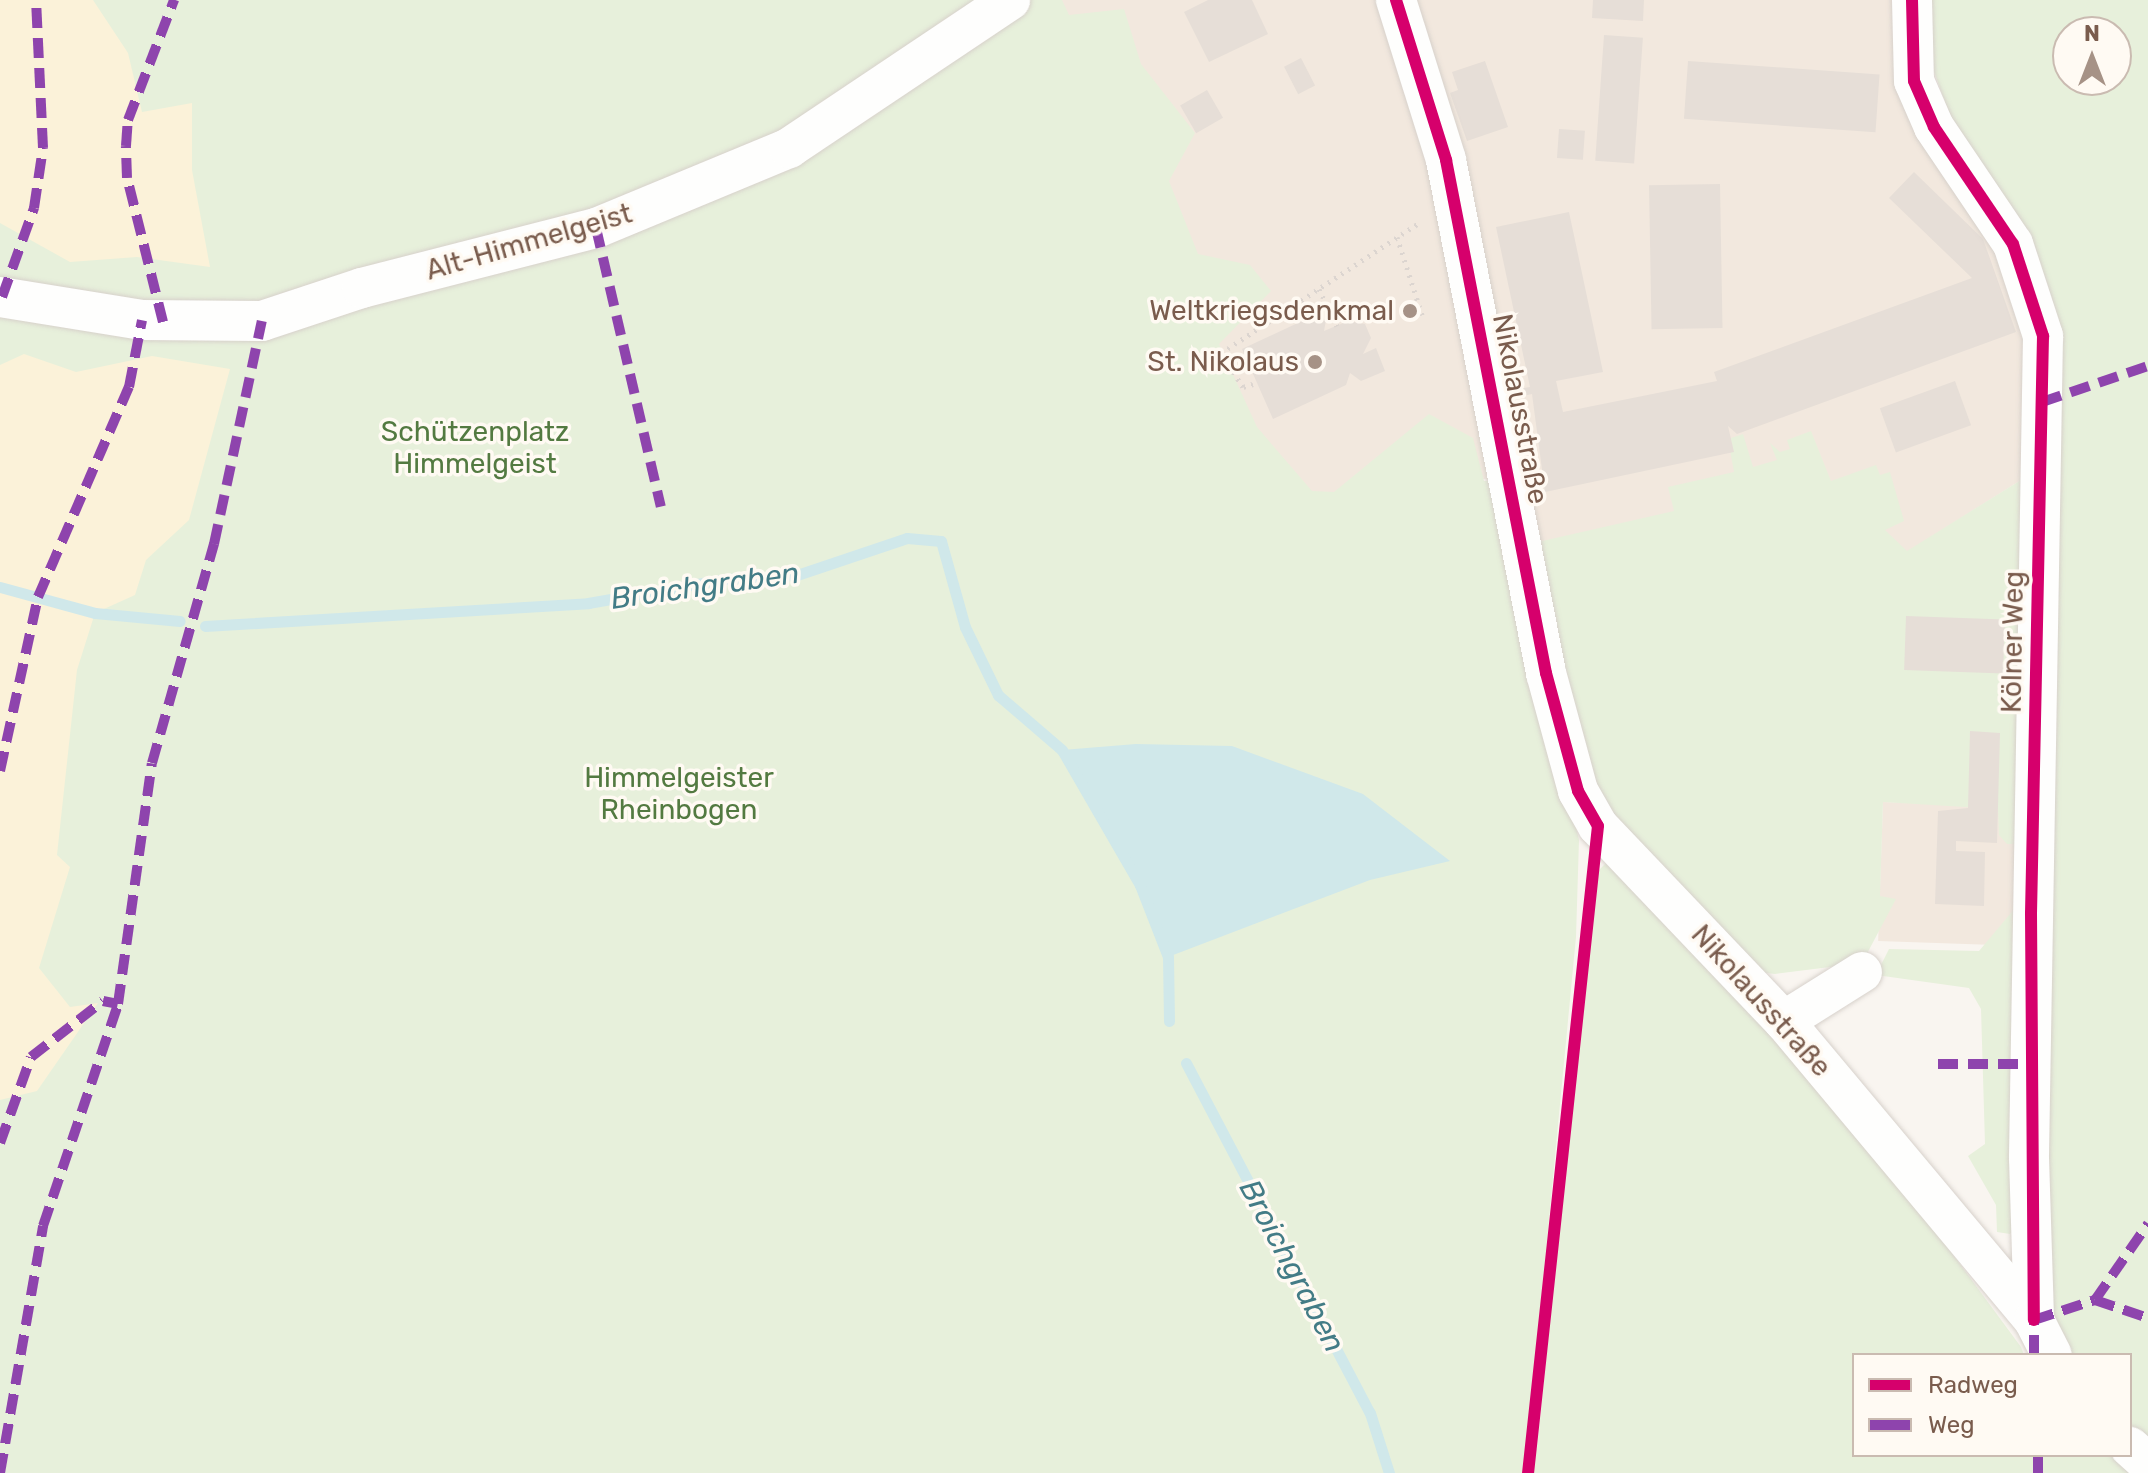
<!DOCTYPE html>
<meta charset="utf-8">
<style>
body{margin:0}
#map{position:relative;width:2148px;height:1473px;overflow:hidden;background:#f9f5f0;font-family:Rubik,sans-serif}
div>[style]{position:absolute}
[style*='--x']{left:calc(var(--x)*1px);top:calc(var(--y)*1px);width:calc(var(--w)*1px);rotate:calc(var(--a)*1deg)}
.residential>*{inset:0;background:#f2e8de;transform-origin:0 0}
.green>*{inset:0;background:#e7f0db}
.sand>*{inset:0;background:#fbf2d9}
.water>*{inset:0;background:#d0e8ea}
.stream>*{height:11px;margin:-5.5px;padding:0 5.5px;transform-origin:5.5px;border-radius:5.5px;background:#d0e8ea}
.building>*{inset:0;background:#e6ded7;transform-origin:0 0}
.path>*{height:5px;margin-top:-2.5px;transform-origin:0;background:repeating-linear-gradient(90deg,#dcd5d0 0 2px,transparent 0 8px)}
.roads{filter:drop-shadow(0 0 2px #d7d1cb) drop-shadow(0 0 2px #d7d1cb)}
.minor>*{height:40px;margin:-20px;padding:0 20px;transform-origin:20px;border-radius:20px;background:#fefefd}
.quiet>*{height:10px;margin-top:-5px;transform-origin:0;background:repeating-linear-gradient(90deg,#8e44ad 0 20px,transparent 0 30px)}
.cycleway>*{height:12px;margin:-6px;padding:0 6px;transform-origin:6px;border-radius:6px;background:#d6006c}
.dots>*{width:22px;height:22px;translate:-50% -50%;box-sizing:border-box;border:4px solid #fffaf3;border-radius:50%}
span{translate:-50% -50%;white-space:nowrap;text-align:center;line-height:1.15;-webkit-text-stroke:7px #fffaf3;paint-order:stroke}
.street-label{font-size:28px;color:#7a5c4d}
.poi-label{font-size:28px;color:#7a5c4d}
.right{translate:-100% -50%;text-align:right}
.park-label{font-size:28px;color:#537a41}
.water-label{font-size:30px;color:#437c86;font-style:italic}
.legend{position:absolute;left:1852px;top:1353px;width:280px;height:104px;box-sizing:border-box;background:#fffaf3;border:2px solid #cabbb1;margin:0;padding:10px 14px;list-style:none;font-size:24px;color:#7a5c4d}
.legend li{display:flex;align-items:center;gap:16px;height:40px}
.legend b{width:40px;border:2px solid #cabbb1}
.north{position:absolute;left:2052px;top:16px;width:80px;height:80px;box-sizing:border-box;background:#fffaf3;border:2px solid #cabbb1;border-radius:50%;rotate:0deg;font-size:22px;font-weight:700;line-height:32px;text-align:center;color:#7a5c4d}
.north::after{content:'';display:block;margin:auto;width:28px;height:36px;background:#a69286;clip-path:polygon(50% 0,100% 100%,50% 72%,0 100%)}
</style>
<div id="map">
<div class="residential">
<div style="clip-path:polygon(1059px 0,1905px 0,1903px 36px,2031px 294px,2029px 475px,1907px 552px,1873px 520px,1538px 558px,1492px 478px,1319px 500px,1189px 352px,1098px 82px)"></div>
<div style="left:1883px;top:802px;width:146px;height:139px;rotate:2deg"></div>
</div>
<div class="green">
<div style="clip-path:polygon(0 0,1062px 0,1069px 15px,1124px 9px,1141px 64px,1195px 133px,1169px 181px,1198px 254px,1250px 265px,1271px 291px,1219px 344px,1257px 427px,1312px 491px,1334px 492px,1429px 414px,1473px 438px,1484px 481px,1492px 481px,1579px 840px,1576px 937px,1527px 1449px,1537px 1449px,1596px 873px,1609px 860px,1619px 862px,1912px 1199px,2021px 1347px,2024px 1355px,1854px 1355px,1854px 1455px,2119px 1455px,2138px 1473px,0 1473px)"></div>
<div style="clip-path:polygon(evenodd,1922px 0,2148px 0,2148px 1448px,2130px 1434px,2130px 1355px,2062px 1355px,2043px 1306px,2050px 292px,1950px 116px,1930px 60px,1922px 0,2068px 32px,2116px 32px,2116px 80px,2068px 80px,2068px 32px)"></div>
<div style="clip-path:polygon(1811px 431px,1831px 481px,1876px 465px,1880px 475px,1890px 472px,1904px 521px,1885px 530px,1907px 551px,2029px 475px,2035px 844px,2007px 844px,1999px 835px,1998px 809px,1883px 802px,1880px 896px,1896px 899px,1862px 963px,1775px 974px,1751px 971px,1625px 838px,1584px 767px,1538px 542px,1674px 511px,1668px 487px,1734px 472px,1728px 439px,1743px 434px,1753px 467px,1777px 460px,1770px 443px,1780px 452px,1790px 449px,1787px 440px)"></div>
<div style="clip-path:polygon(2021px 901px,2018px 1224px,2010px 1234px,1997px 1232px,1996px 1205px,1968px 1156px,1985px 1144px,1981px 1009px,1969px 988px,1876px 975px,1889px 949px,1979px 951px)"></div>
</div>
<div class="sand">
<div style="clip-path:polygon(0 0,93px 0,128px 53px,142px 112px,192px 103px,192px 170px,210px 267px,137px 257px,70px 262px,0 223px)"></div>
<div style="clip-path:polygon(24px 354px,76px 372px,152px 356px,230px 369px,189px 520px,146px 560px,135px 595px,95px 613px,77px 670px,57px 855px,70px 867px,39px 968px,70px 1007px,98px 1003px,37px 1091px,0 1100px,0 365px)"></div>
</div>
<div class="water">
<div style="clip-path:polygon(1136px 744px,1232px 746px,1363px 794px,1450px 861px,1370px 880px,1168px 957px,1140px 885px,1062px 750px)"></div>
</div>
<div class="stream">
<div style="--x:0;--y:587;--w:98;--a:15.3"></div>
<div style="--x:95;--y:613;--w:85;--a:5.4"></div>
<div style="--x:205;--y:626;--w:384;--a:-3.4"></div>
<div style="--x:588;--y:603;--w:140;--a:-9.9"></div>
<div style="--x:726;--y:579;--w:71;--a:-3.2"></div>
<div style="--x:797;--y:575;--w:116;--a:-18.6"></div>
<div style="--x:907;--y:538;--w:34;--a:5"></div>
<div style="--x:941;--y:541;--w:89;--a:74.4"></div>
<div style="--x:965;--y:627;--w:76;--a:64.1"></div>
<div style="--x:998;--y:695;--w:84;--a:40.7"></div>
<div style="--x:1062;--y:750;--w:156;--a:60"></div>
<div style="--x:1140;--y:885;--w:77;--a:68.7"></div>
<div style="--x:1168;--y:957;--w:64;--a:89.1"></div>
<div style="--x:1186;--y:1063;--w:395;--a:62.3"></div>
<div style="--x:1370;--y:1413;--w:63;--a:72.4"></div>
</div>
<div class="building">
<div style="clip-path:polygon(1208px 0,1252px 0,1268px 34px,1209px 62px,1184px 12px)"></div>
<div style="clip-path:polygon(1593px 0,1644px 0,1643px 21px,1592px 18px)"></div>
<div style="left:1604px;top:35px;width:39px;height:126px;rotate:4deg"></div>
<div style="left:1301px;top:58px;width:31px;height:19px;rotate:63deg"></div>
<div style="clip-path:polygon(1485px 61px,1508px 127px,1467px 141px,1450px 93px,1458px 90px,1452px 72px)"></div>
<div style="left:1688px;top:61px;width:192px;height:58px;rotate:4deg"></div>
<div style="left:1207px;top:90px;width:32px;height:31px;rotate:60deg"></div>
<div style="left:1559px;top:129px;width:26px;height:29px;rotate:4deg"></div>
<div style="clip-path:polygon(1914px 172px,1983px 239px,2016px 332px,1737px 434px,1728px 426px,1734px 452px,1545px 492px,1532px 394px,1514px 398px,1513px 390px,1530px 387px,1496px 227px,1569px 212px,1603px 372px,1556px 381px,1563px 412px,1717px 381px,1714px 372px,1972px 278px,1889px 198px)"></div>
<div style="left:1720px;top:184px;width:144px;height:71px;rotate:89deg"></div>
<div style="clip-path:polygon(1317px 314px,1326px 320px,1324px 331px,1348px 321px,1365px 324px,1371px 338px,1363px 354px,1376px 348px,1385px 371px,1361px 381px,1350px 373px,1346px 385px,1273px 419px,1242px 349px)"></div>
<div style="left:1955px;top:381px;width:47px;height:80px;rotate:70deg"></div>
<div style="left:1906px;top:616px;width:99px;height:54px;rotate:2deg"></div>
<div style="clip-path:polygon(1970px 731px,2000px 733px,1997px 843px,1956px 841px,1956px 851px,1985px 852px,1984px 906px,1935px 904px,1938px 811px,1968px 808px)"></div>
</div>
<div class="path">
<div style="--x:1397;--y:237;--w:82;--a:72.2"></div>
<div style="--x:1319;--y:289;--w:41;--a:64.1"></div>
<div style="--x:1253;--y:384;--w:10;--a:163"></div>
<div style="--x:1243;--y:387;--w:40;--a:-122.9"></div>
<div style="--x:1221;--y:353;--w:237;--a:-33.3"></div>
</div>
<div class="roads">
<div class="minor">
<div style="--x:1396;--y:0;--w:168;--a:72.6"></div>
<div style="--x:1446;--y:160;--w:523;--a:78.97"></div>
<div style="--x:1546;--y:673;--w:122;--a:74.8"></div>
<div style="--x:1578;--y:791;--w:40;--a:60.3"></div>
<div style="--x:1598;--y:826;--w:269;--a:46.4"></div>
<div style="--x:1784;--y:1021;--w:390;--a:50.1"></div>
<div style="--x:1912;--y:0;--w:81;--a:88.6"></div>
<div style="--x:1914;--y:81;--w:50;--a:66.5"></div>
<div style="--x:1934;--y:127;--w:141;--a:56"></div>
<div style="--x:2013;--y:244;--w:97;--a:71.9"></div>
<div style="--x:2043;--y:336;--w:822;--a:90.98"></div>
<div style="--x:2029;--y:1158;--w:162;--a:88.2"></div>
<div style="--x:2034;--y:1320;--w:39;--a:63"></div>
<div style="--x:0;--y:297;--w:144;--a:9.2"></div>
<div style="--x:142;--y:320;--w:120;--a:0.5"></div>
<div style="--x:262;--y:321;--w:105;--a:-18.3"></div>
<div style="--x:362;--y:288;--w:242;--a:-14.4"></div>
<div style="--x:596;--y:228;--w:209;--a:-22.5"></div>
<div style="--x:789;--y:148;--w:266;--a:-33.8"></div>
<div style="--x:1784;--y:1021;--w:92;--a:-32.1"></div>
<div style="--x:2130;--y:1447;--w:24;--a:42"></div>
</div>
</div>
<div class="quiet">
<div style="--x:596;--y:228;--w:286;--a:76.9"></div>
<div style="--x:2;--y:297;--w:95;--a:-70.2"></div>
<div style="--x:34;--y:208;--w:61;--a:-81.5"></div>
<div style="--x:43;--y:148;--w:148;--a:-92.7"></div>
<div style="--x:163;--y:322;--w:148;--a:-104"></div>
<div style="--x:127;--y:178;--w:32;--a:-92"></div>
<div style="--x:126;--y:146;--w:26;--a:-86"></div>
<div style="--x:128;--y:120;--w:129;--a:-69"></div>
<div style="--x:2042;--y:402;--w:112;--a:-18.8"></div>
<div style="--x:0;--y:771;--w:178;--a:-77.7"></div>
<div style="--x:38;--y:597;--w:229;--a:-66.6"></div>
<div style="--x:129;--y:387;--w:68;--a:-79"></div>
<div style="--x:1938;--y:1064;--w:92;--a:0"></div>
<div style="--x:0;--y:1143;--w:91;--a:-70.2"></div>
<div style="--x:31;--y:1057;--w:91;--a:-37.9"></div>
<div style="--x:103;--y:1001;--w:15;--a:11"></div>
<div style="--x:2095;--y:1300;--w:56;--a:18.8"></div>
<div style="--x:2034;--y:1355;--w:35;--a:-90"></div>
<div style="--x:2034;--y:1320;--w:64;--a:-18.2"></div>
<div style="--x:2095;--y:1300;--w:93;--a:-55.1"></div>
<div style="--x:2038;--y:1455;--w:18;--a:90"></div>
<div style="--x:0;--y:1473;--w:251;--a:-80.1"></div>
<div style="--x:43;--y:1226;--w:234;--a:-71.3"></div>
<div style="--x:118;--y:1004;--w:243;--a:-82"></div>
<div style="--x:152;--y:763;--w:228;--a:-74.2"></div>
<div style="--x:214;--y:544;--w:228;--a:-77.9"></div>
</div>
<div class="cycleway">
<div style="--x:1396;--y:0;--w:168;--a:72.6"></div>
<div style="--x:1446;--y:160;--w:523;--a:78.97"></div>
<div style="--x:1546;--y:673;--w:122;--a:74.8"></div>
<div style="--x:1578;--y:791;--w:40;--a:60.3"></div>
<div style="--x:1598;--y:826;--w:651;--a:96.17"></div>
<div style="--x:1912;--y:0;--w:81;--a:88.6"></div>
<div style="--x:1914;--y:81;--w:50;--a:66.5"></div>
<div style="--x:1934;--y:127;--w:141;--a:56"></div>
<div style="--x:2013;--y:244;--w:97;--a:71.9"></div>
<div style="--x:2043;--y:336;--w:577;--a:91.19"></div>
<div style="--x:2031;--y:913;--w:407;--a:89.6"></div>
</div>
<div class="dots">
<div style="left:1410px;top:311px;background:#a69286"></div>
<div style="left:1315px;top:362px;background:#a69286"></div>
</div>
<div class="street-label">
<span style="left:529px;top:242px;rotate:-16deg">Alt-Himmelgeist</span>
<span style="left:1520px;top:409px;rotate:79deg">Nikolausstraße</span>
<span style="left:2013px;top:642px;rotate:-89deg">Kölner Weg</span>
<span style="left:1761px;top:1001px;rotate:48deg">Nikolausstraße</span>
</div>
<div class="poi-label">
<span class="right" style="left:1394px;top:311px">Weltkriegsdenkmal</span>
<span class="right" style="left:1299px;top:362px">St. Nikolaus</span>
</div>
<div class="park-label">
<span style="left:475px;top:448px">Schützenplatz<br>Himmelgeist</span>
<span style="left:679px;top:794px">Himmelgeister<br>Rheinbogen</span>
</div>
<div class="water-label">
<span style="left:705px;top:586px;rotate:-8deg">Broichgraben</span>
<span style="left:1292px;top:1266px;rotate:62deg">Broichgraben</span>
</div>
<ul class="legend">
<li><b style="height:10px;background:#d6006c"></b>Radweg</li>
<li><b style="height:10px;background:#8e44ad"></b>Weg</li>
</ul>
<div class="north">N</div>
</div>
